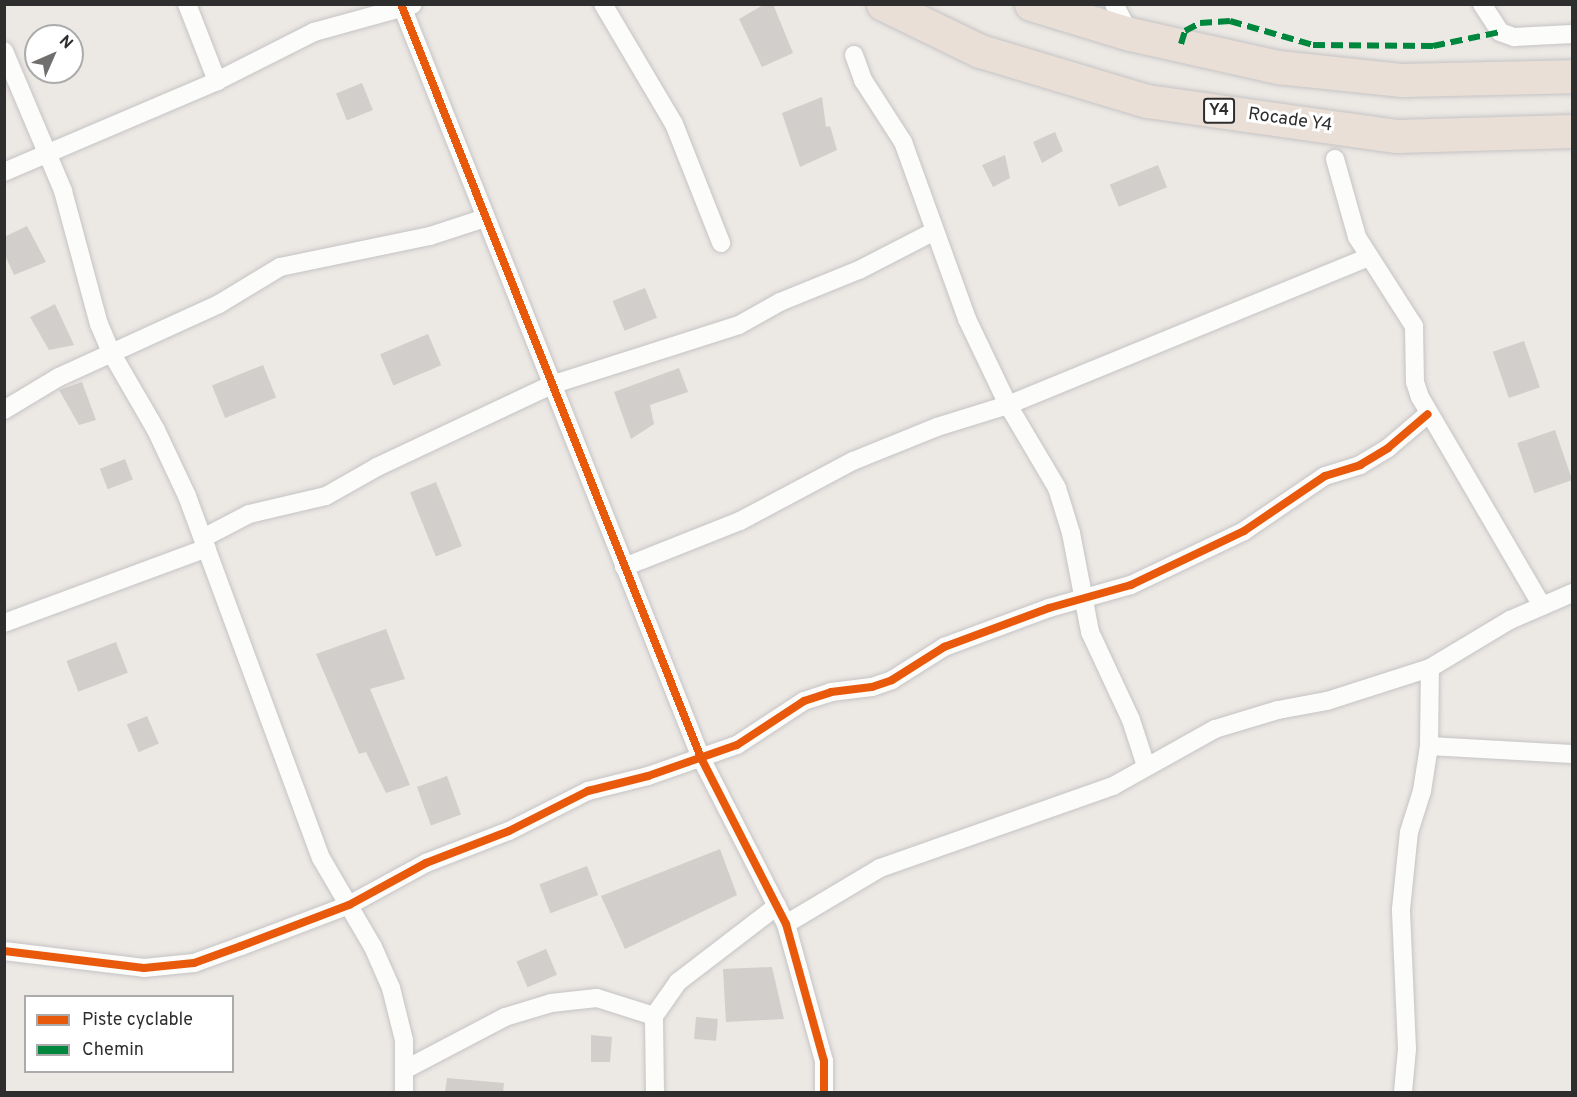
<!DOCTYPE html>
<style>
body{margin:0}
#map{position:relative;width:1577px;height:1097px;overflow:hidden;background:#ece8e4;font-family:Overpass,sans-serif}
div>[style]{position:absolute}
[style*='--x']{left:calc(var(--x)*1px);top:calc(var(--y)*1px);width:calc(var(--w)*1px);rotate:calc(var(--a)*1deg)}
.building>*{inset:0;background:#d1cecb;transform-origin:0 0}
.roads{filter:drop-shadow(0 0 2px #c5c4c5) drop-shadow(0 0 2px #c5c4c5)}
.street>*{height:18px;margin:-9px;padding:0 9px;transform-origin:9px;border-radius:9px;background:#fcfcfb}
.highway>*{height:33px;margin:-16.5px;padding:0 16.5px;transform-origin:16.5px;border-radius:16.5px;background:#eadfd6}
.quiet>*{height:6px;margin-top:-3px;transform-origin:0;background:repeating-linear-gradient(90deg,#00873e 0 12px,transparent 0 18px)}
.cycleway>*{height:8px;margin:-4px;padding:0 4px;transform-origin:4px;border-radius:4px;background:#e8590c}
span{translate:-50% -50%;white-space:nowrap;text-align:center;line-height:1.15;-webkit-text-stroke:6px #fff;paint-order:stroke}
.shield-label span{padding:2px 4px;background:#fff;border:2px solid;border-radius:4px;-webkit-text-stroke-width:0}
.shield-label{font-size:16px;color:#2e2e2e;font-weight:700}
.street-label{font-size:18px;color:#2e2e2e}
.frame{position:absolute;inset:0;border:6px solid #2e2e2e;pointer-events:none}
.legend{position:absolute;left:24px;top:995px;width:210px;height:78px;box-sizing:border-box;background:#fff;border:2px solid #ababab;margin:0;padding:8px 10px;list-style:none;font-size:18px;color:#2e2e2e}
.legend li{display:flex;align-items:center;gap:12px;height:30px}
.legend b{width:30px;border:2px solid #ababab}
.north{position:absolute;left:24px;top:24px;width:60px;height:60px;box-sizing:border-box;background:#fff;border:2px solid #ababab;border-radius:50%;rotate:45deg;font-size:16px;font-weight:700;line-height:24px;text-align:center;color:#2e2e2e}
.north::after{content:'';display:block;margin:auto;width:21px;height:27px;background:#706f6e;clip-path:polygon(50% 0,100% 100%,50% 72%,0 100%)}
</style>
<div id="map">
<div class="building">
<div style="clip-path:polygon(765px 4px,773px 4px,793px 53px,762px 67px,739px 19px)"></div>
<div style="left:362px;top:83px;width:29px;height:28px;rotate:68deg"></div>
<div style="clip-path:polygon(822px 97px,826px 127px,830px 126px,837px 150px,800px 167px,782px 113px)"></div>
<div style="clip-path:polygon(1055px 132px,1063px 151px,1042px 163px,1033px 142px)"></div>
<div style="clip-path:polygon(1005px 155px,1010px 178px,993px 187px,982px 165px)"></div>
<div style="left:1158px;top:165px;width:24px;height:52px;rotate:68deg"></div>
<div style="clip-path:polygon(27px 226px,46px 262px,14px 275px,4px 253px,4px 237px)"></div>
<div style="left:645px;top:288px;width:32px;height:35px;rotate:68deg"></div>
<div style="clip-path:polygon(55px 304px,74px 345px,49px 350px,30px 317px)"></div>
<div style="left:428px;top:334px;width:34px;height:52px;rotate:67deg"></div>
<div style="left:1524px;top:341px;width:49px;height:33px;rotate:71deg"></div>
<div style="left:263px;top:365px;width:35px;height:55px;rotate:68deg"></div>
<div style="clip-path:polygon(679px 368px,688px 392px,650px 405px,654px 424px,631px 439px,614px 392px)"></div>
<div style="clip-path:polygon(82px 382px,96px 420px,79px 425px,59px 390px)"></div>
<div style="left:1555px;top:430px;width:53px;height:40px;rotate:71deg"></div>
<div style="left:125px;top:459px;width:22px;height:27px;rotate:69deg"></div>
<div style="left:436px;top:482px;width:69px;height:28px;rotate:68deg"></div>
<div style="clip-path:polygon(386px 629px,405px 679px,370px 689px,410px 785px,386px 793px,366px 752px,359px 754px,316px 654px)"></div>
<div style="left:116px;top:642px;width:33px;height:53px;rotate:69deg"></div>
<div style="left:147px;top:716px;width:30px;height:22px;rotate:67deg"></div>
<div style="left:447px;top:776px;width:41px;height:32px;rotate:70deg"></div>
<div style="clip-path:polygon(720px 849px,737px 895px,625px 949px,601px 896px)"></div>
<div style="left:587px;top:866px;width:31px;height:51px;rotate:69deg"></div>
<div style="left:546px;top:949px;width:28px;height:32px;rotate:67deg"></div>
<div style="clip-path:polygon(772px 967px,784px 1019px,726px 1022px,723px 969px)"></div>
<div style="left:696px;top:1017px;width:22px;height:22px;rotate:5deg"></div>
<div style="clip-path:polygon(591px 1035px,612px 1037px,610px 1062px,591px 1062px)"></div>
<div style="clip-path:polygon(447px 1078px,504px 1083px,503px 1092px,445px 1092px)"></div>
</div>
<div class="roads">
<div class="street">
<div style="--x:187;--y:4;--w:83;--a:68.7"></div>
<div style="--x:401;--y:4;--w:811;--a:68.3"></div>
<div style="--x:701;--y:758;--w:186;--a:62.9"></div>
<div style="--x:786;--y:924;--w:142;--a:74.5"></div>
<div style="--x:824;--y:1061;--w:31;--a:90"></div>
<div style="--x:603;--y:4;--w:139;--a:59.4"></div>
<div style="--x:674;--y:124;--w:128;--a:68.4"></div>
<div style="--x:1114;--y:4;--w:34;--a:62"></div>
<div style="--x:1482;--y:4;--w:33;--a:57"></div>
<div style="--x:1500;--y:32;--w:15;--a:20"></div>
<div style="--x:1514;--y:37;--w:58;--a:-3"></div>
<div style="--x:4;--y:51;--w:152;--a:67.1"></div>
<div style="--x:63;--y:191;--w:138;--a:74.9"></div>
<div style="--x:99;--y:324;--w:33;--a:67"></div>
<div style="--x:112;--y:354;--w:88;--a:59.9"></div>
<div style="--x:156;--y:430;--w:73;--a:64.8"></div>
<div style="--x:187;--y:496;--w:386;--a:69.7"></div>
<div style="--x:321;--y:858;--w:103;--a:59.7"></div>
<div style="--x:373;--y:947;--w:45;--a:66.3"></div>
<div style="--x:391;--y:988;--w:54;--a:76"></div>
<div style="--x:404;--y:1040;--w:52;--a:90"></div>
<div style="--x:854;--y:55;--w:27;--a:70"></div>
<div style="--x:863;--y:80;--w:74;--a:57.2"></div>
<div style="--x:903;--y:142;--w:188;--a:70.1"></div>
<div style="--x:967;--y:319;--w:95;--a:64.5"></div>
<div style="--x:1008;--y:405;--w:96;--a:59.4"></div>
<div style="--x:1057;--y:488;--w:47;--a:72.7"></div>
<div style="--x:1071;--y:533;--w:101;--a:79.1"></div>
<div style="--x:1090;--y:632;--w:97;--a:65"></div>
<div style="--x:1131;--y:720;--w:48;--a:71.9"></div>
<div style="--x:1335;--y:159;--w:81;--a:74.2"></div>
<div style="--x:1357;--y:237;--w:106;--a:57.4"></div>
<div style="--x:1414;--y:326;--w:56;--a:89"></div>
<div style="--x:1415;--y:382;--w:16;--a:72"></div>
<div style="--x:1420;--y:397;--w:242;--a:59.7"></div>
<div style="--x:4;--y:172;--w:232;--a:-23.1"></div>
<div style="--x:217;--y:81;--w:109;--a:-26.8"></div>
<div style="--x:314;--y:32;--w:102;--a:-15.4"></div>
<div style="--x:4;--y:410;--w:64;--a:-31"></div>
<div style="--x:59;--y:377;--w:176;--a:-24.5"></div>
<div style="--x:219;--y:304;--w:71;--a:-31.2"></div>
<div style="--x:280;--y:267;--w:153;--a:-11.7"></div>
<div style="--x:430;--y:236;--w:58;--a:-18.1"></div>
<div style="--x:203;--y:538;--w:52;--a:-27.6"></div>
<div style="--x:249;--y:514;--w:79;--a:-13.2"></div>
<div style="--x:326;--y:496;--w:59;--a:-29.6"></div>
<div style="--x:377;--y:467;--w:192;--a:-25.2"></div>
<div style="--x:551;--y:385;--w:197;--a:-17.7"></div>
<div style="--x:739;--y:325;--w:47;--a:-29.3"></div>
<div style="--x:780;--y:302;--w:85;--a:-22.1"></div>
<div style="--x:859;--y:270;--w:83;--a:-27.2"></div>
<div style="--x:624;--y:567;--w:125;--a:-21.6"></div>
<div style="--x:740;--y:521;--w:128;--a:-28"></div>
<div style="--x:853;--y:461;--w:91;--a:-22"></div>
<div style="--x:937;--y:427;--w:74;--a:-17.2"></div>
<div style="--x:1008;--y:405;--w:389;--a:-22.3"></div>
<div style="--x:4;--y:623;--w:216;--a:-20.3"></div>
<div style="--x:1429;--y:746;--w:143;--a:3.2"></div>
<div style="--x:786;--y:924;--w:109;--a:-30.8"></div>
<div style="--x:880;--y:868;--w:247;--a:-19.4"></div>
<div style="--x:1113;--y:786;--w:117;--a:-29.2"></div>
<div style="--x:1215;--y:729;--w:66;--a:-16.8"></div>
<div style="--x:1278;--y:710;--w:50;--a:-10.4"></div>
<div style="--x:1327;--y:701;--w:108;--a:-17.8"></div>
<div style="--x:1430;--y:668;--w:93;--a:-31"></div>
<div style="--x:1510;--y:620;--w:68;--a:-23.5"></div>
<div style="--x:4;--y:951;--w:141;--a:6.9"></div>
<div style="--x:144;--y:968;--w:50;--a:-5.7"></div>
<div style="--x:194;--y:963;--w:50;--a:-19.9"></div>
<div style="--x:241;--y:946;--w:116;--a:-20.8"></div>
<div style="--x:349;--y:905;--w:88;--a:-28.6"></div>
<div style="--x:426;--y:863;--w:89;--a:-21.1"></div>
<div style="--x:509;--y:831;--w:89;--a:-26.9"></div>
<div style="--x:588;--y:791;--w:62;--a:-14"></div>
<div style="--x:648;--y:776;--w:94;--a:-19.2"></div>
<div style="--x:737;--y:745;--w:80;--a:-33.3"></div>
<div style="--x:804;--y:701;--w:28;--a:-18"></div>
<div style="--x:831;--y:692;--w:41;--a:-7"></div>
<div style="--x:872;--y:687;--w:21;--a:-19"></div>
<div style="--x:892;--y:680;--w:62;--a:-32.4"></div>
<div style="--x:944;--y:647;--w:112;--a:-20.4"></div>
<div style="--x:1049;--y:608;--w:85;--a:-15.7"></div>
<div style="--x:1131;--y:585;--w:125;--a:-25.5"></div>
<div style="--x:1244;--y:531;--w:98;--a:-34.2"></div>
<div style="--x:1325;--y:476;--w:37;--a:-17"></div>
<div style="--x:1360;--y:465;--w:33;--a:-31"></div>
<div style="--x:1388;--y:448;--w:52;--a:-40.4"></div>
<div style="--x:406;--y:1069;--w:112;--a:-27.7"></div>
<div style="--x:505;--y:1017;--w:48;--a:-16.9"></div>
<div style="--x:551;--y:1003;--w:46;--a:-6.2"></div>
<div style="--x:597;--y:998;--w:60;--a:17.5"></div>
<div style="--x:655;--y:1092;--w:76;--a:-90.8"></div>
<div style="--x:654;--y:1016;--w:42;--a:-54.8"></div>
<div style="--x:678;--y:982;--w:125;--a:-37.5"></div>
<div style="--x:1403;--y:1092;--w:43;--a:-84.7"></div>
<div style="--x:1407;--y:1049;--w:140;--a:-92.5"></div>
<div style="--x:1401;--y:909;--w:77;--a:-84.1"></div>
<div style="--x:1409;--y:832;--w:43;--a:-72.4"></div>
<div style="--x:1422;--y:791;--w:46;--a:-81.2"></div>
<div style="--x:1429;--y:746;--w:78;--a:-89.3"></div>
</div>
<div class="highway">
<div style="--x:883;--y:4;--w:108;--a:25.9"></div>
<div style="--x:980;--y:51;--w:174;--a:16.7"></div>
<div style="--x:1147;--y:101;--w:252;--a:8"></div>
<div style="--x:1397;--y:136;--w:175;--a:-1.6"></div>
<div style="--x:1031;--y:4;--w:103;--a:16.9"></div>
<div style="--x:1130;--y:34;--w:152;--a:12.6"></div>
<div style="--x:1278;--y:67;--w:125;--a:6"></div>
<div style="--x:1402;--y:80;--w:170;--a:-1.3"></div>
</div>
</div>
<div class="quiet">
<div style="--x:1181;--y:44;--w:14;--a:-73"></div>
<div style="--x:1185;--y:31;--w:17;--a:-28"></div>
<div style="--x:1200;--y:23;--w:30;--a:-4"></div>
<div style="--x:1230;--y:21;--w:86;--a:16.1"></div>
<div style="--x:1313;--y:45;--w:120;--a:0.5"></div>
<div style="--x:1433;--y:46;--w:68;--a:-11.8"></div>
</div>
<div class="cycleway">
<div style="--x:401;--y:4;--w:811;--a:68.3"></div>
<div style="--x:701;--y:758;--w:186;--a:62.9"></div>
<div style="--x:786;--y:924;--w:142;--a:74.5"></div>
<div style="--x:824;--y:1061;--w:31;--a:90"></div>
<div style="--x:4;--y:951;--w:141;--a:6.9"></div>
<div style="--x:144;--y:968;--w:50;--a:-5.7"></div>
<div style="--x:194;--y:963;--w:50;--a:-19.9"></div>
<div style="--x:241;--y:946;--w:116;--a:-20.8"></div>
<div style="--x:349;--y:905;--w:88;--a:-28.6"></div>
<div style="--x:426;--y:863;--w:89;--a:-21.1"></div>
<div style="--x:509;--y:831;--w:89;--a:-26.9"></div>
<div style="--x:588;--y:791;--w:62;--a:-14"></div>
<div style="--x:648;--y:776;--w:94;--a:-19.2"></div>
<div style="--x:737;--y:745;--w:80;--a:-33.3"></div>
<div style="--x:804;--y:701;--w:28;--a:-18"></div>
<div style="--x:831;--y:692;--w:41;--a:-7"></div>
<div style="--x:872;--y:687;--w:21;--a:-19"></div>
<div style="--x:892;--y:680;--w:62;--a:-32.4"></div>
<div style="--x:944;--y:647;--w:112;--a:-20.4"></div>
<div style="--x:1049;--y:608;--w:85;--a:-15.7"></div>
<div style="--x:1131;--y:585;--w:125;--a:-25.5"></div>
<div style="--x:1244;--y:531;--w:98;--a:-34.2"></div>
<div style="--x:1325;--y:476;--w:37;--a:-17"></div>
<div style="--x:1360;--y:465;--w:33;--a:-31"></div>
<div style="--x:1388;--y:448;--w:52;--a:-40.4"></div>
</div>
<div class="shield-label">
<span style="left:1219px;top:111px">Y4</span>
</div>
<div class="street-label">
<span style="left:1290px;top:121px;rotate:8deg">Rocade Y4</span>
</div>
<div class="frame"></div>
<ul class="legend">
<li><b style="height:8px;background:#e8590c"></b>Piste cyclable</li>
<li><b style="height:8px;background:#00873e"></b>Chemin</li>
</ul>
<div class="north">N</div>
</div>
